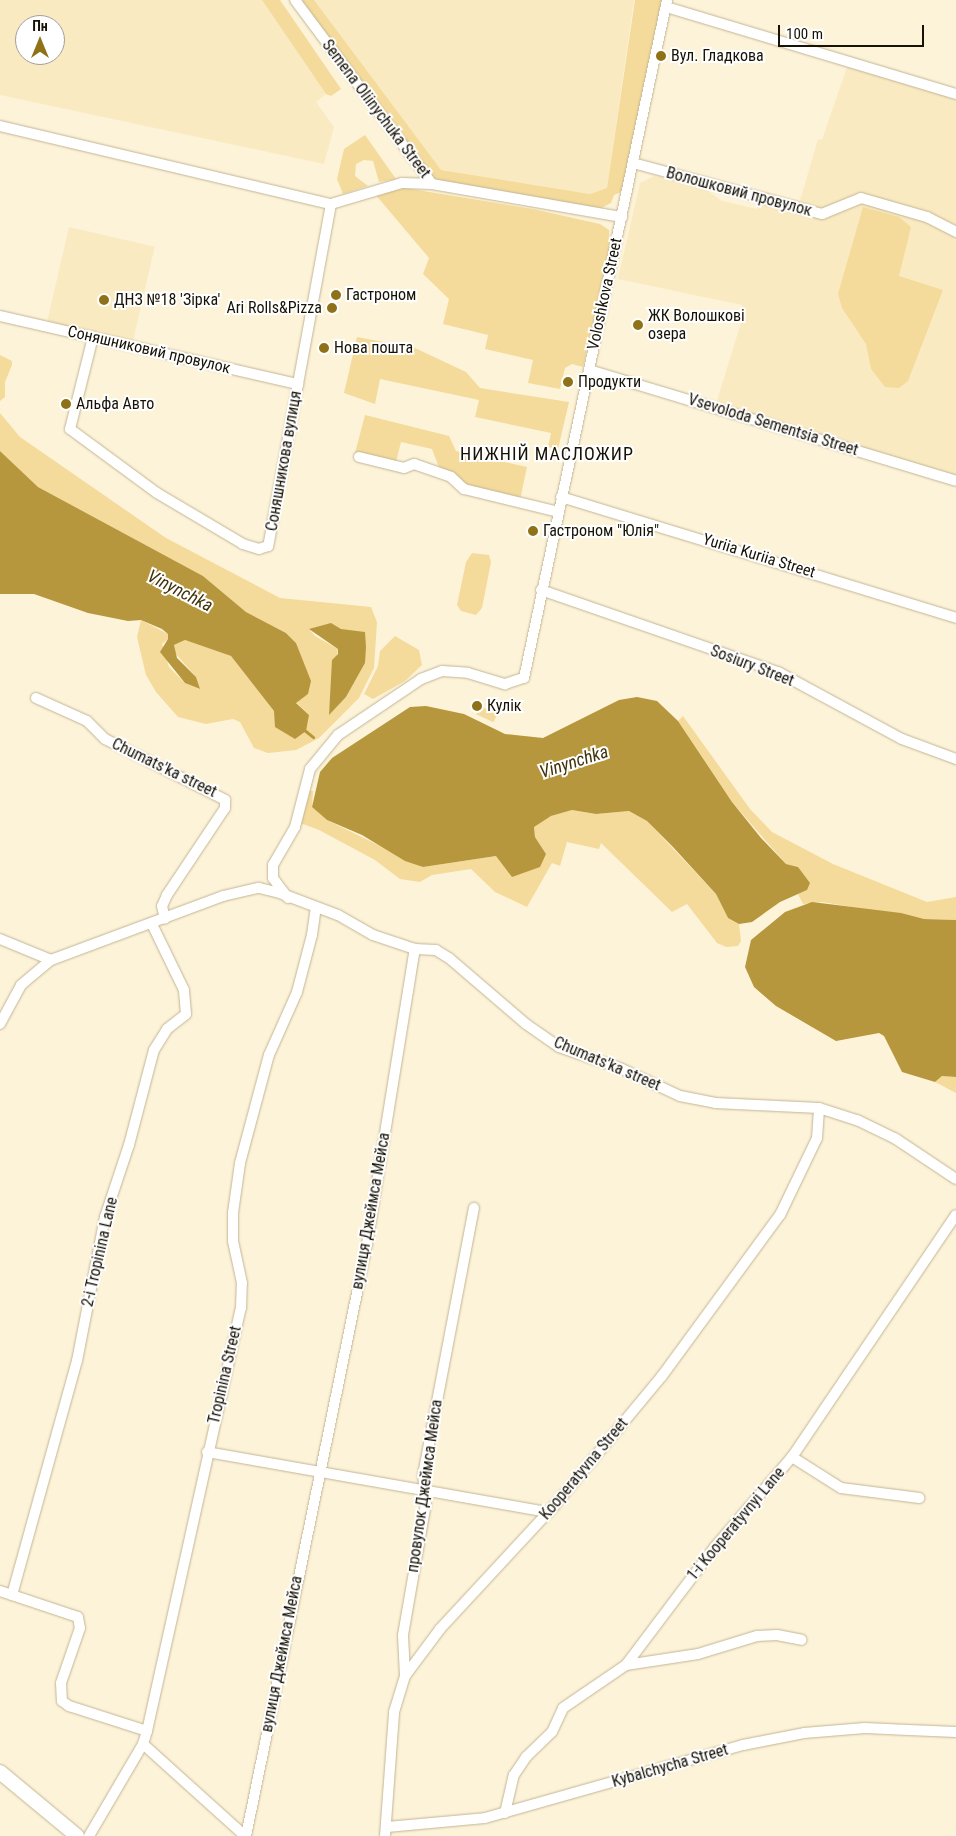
<!DOCTYPE html>
<meta charset="utf-8">
<style>
body{margin:0}
#map{position:relative;width:956px;height:1836px;overflow:hidden;background:#fdf3d8;font-family:"Roboto Condensed",sans-serif}
div>[style]{position:absolute}
[style*='--x']{left:calc(var(--x)*1px);top:calc(var(--y)*1px);width:calc(var(--w)*1px);rotate:calc(var(--a)*1deg)}
.built>*{inset:0;background:#faeac1;transform-origin:0 0}
.green>*{inset:0;background:#f4db9b;transform-origin:0 0}
.water>*{inset:0;background:#b7973d}
.stream>*{height:3px;margin:-1.5px;padding:0 1.5px;transform-origin:1.5px;border-radius:1.5px;background:#b7973d}
.roads{filter:drop-shadow(0 0 1px #c2b595) drop-shadow(0 0 1px #c2b595)}
.minor>*{height:10px;margin:-5px;padding:0 5px;transform-origin:5px;border-radius:5px;background:#fff}
.tertiary>*{height:14px;margin:-7px;padding:0 7px;transform-origin:7px;border-radius:7px;background:#fff}
.dots>*{width:14px;height:14px;translate:-50% -50%;box-sizing:border-box;border:2px solid #fff;border-radius:50%}
span{translate:-50% -50%;white-space:nowrap;text-align:center;line-height:1.15;-webkit-text-stroke:4px #fff;paint-order:stroke}
.poi-label{font-size:16px;color:#161206}
.left{translate:0 -50%;text-align:left}
.right{translate:-100% -50%;text-align:right}
.street-label{font-size:16px;color:#161206}
.neighbourhood-label{font-size:18px;color:#161206;letter-spacing:1px}
.water-label{font-size:18px;color:#40320b;font-style:italic}
.north{position:absolute;left:15px;top:15px;width:50px;height:50px;box-sizing:border-box;background:#fff;border:1px solid #a2a09b;border-radius:50%;rotate:0deg;font-size:14px;font-weight:700;line-height:20px;text-align:center;color:#161206}
.north::after{content:'';display:block;margin:auto;width:18px;height:22px;background:#8f7217;clip-path:polygon(50% 0,100% 100%,50% 72%,0 100%)}
.scale{position:absolute;left:778px;top:25px;width:146px;height:22px;box-sizing:border-box;border:2px solid #161206;border-top:0;padding-left:6px;font-size:15px;line-height:18px;white-space:nowrap;color:#161206;-webkit-text-stroke:4px #fff;paint-order:stroke}
</style>
<div id="map">
<div class="built">
<div style="clip-path:polygon(evenodd,0 0,262px 0,326px 94px,316px 102px,334px 127px,324px 164px,0 95px,0 0,25px 25px,55px 25px,55px 55px,25px 55px,25px 25px)"></div>
<div style="clip-path:polygon(295px 0,634px 0,607px 188px,590px 194px,442px 170px,432px 184px)"></div>
<div style="clip-path:polygon(847px 67px,956px 97px,956px 477px,716px 404px,740px 326px,742px 305px,618px 279px,640px 183px,654px 176px,704px 188px,722px 201px,757px 209px,762px 191px,800px 201px,818px 139px,822px 140px)"></div>
<div style="left:69px;top:227px;width:88px;height:102px;rotate:13deg"></div>
</div>
<div class="green">
<div style="clip-path:polygon(262px 0,280px 0,341px 89px,331px 96px,326px 94px)"></div>
<div style="clip-path:polygon(295px 0,314px 0,441px 170px,590px 194px,607px 188px,635px 0,667px 0,626px 190px,614px 195px,611px 203px,601px 208px,439px 185px)"></div>
<div style="clip-path:polygon(365px 135px,396px 179px,379px 182px,373px 161px,364px 160px,356px 164px,355px 176px,368px 186px,343px 194px,337px 179px,344px 149px)"></div>
<div style="clip-path:polygon(399px 187px,533px 209px,600px 224px,609px 230px,610px 245px,583px 367px,572px 364px,565px 368px,560px 389px,528px 383px,533px 360px,485px 349px,488px 335px,443px 324px,449px 299px,423px 274px,429px 258px,375px 194px)"></div>
<div style="clip-path:polygon(863px 207px,899px 217px,911px 227px,899px 276px,943px 290px,908px 381px,899px 388px,885px 387px,871px 369px,866px 344px,842px 308px,838px 294px)"></div>
<div style="clip-path:polygon(357px 337px,415px 348px,466px 372px,480px 388px,569px 402px,558px 449px,548px 447px,551px 433px,475px 417px,479px 400px,380px 379px,375px 404px,344px 393px)"></div>
<div style="clip-path:polygon(0 355px,12px 361px,12px 365px,5px 382px,5px 397px,0 401px)"></div>
<div style="clip-path:polygon(evenodd,0 413px,20px 437px,166px 538px,280px 598px,371px 607px,377px 622px,374px 668px,359px 698px,319px 738px,296px 750px,268px 753px,254px 748px,240px 722px,233px 719px,206px 724px,178px 717px,156px 692px,146px 675px,137px 637px,141px 620px,168px 634px,168px 639px,162px 644px,169px 667px,185px 683px,199px 689px,196px 677px,175px 653px,174px 645px,185px 640px,231px 656px,274px 711px,309px 715px,296px 702px,308px 694px,296px 643px,286px 633px,246px 612px,203px 576px,38px 487px,0 451px,0 413px,309px 629px,365px 663px,346px 697px,329px 714px,338px 649px,315px 636px,309px 629px)"></div>
<div style="clip-path:polygon(365px 415px,449px 436px,456px 451px,527px 467px,520px 500px,465px 487px,440px 470px,432px 449px,401px 442px,396px 462px,355px 453px)"></div>
<div style="clip-path:polygon(472px 553px,489px 555px,491px 562px,482px 608px,476px 615px,461px 611px,457px 605px,466px 562px)"></div>
<div style="clip-path:polygon(395px 636px,419px 650px,422px 665px,405px 681px,373px 699px,364px 694px,378px 666px,380px 651px)"></div>
<div style="left:480px;top:706px;width:19px;height:9px;rotate:25deg"></div>
<div style="clip-path:polygon(683px 716px,750px 809px,772px 832px,833px 864px,927px 902px,956px 897px,956px 920px,924px 919px,822px 902px,803px 904px,798px 894px,807px 890px,798px 867px,786px 864px,732px 802px,678px 721px)"></div>
<div style="clip-path:polygon(303px 790px,313px 791px,312px 807px,327px 820px,423px 867px,496px 856px,546px 854px,535px 837px,534px 826px,551px 816px,572px 810px,596px 814px,629px 811px,647px 821px,716px 894px,728px 918px,739px 924px,741px 941px,738px 946px,726px 947px,717px 943px,687px 904px,672px 912px,601px 843px,599px 849px,567px 842px,560px 866px,552px 863px,527px 907px,495px 892px,471px 869px,432px 875px,420px 882px,400px 879px,375px 860px,319px 830px,303px 824px,295px 827px)"></div>
<div style="clip-path:polygon(942px 1076px,956px 1077px,956px 1093px,935px 1082px)"></div>
</div>
<div class="water">
<div style="clip-path:polygon(0 451px,38px 487px,203px 576px,246px 612px,286px 633px,296px 643px,311px 681px,308px 694px,296px 703px,309px 715px,306px 731px,295px 739px,275px 727px,274px 711px,231px 656px,185px 640px,174px 645px,177px 658px,196px 677px,200px 689px,185px 683px,160px 652px,168px 639px,168px 634px,162px 629px,141px 620px,128px 621px,88px 613px,34px 594px,0 594px)"></div>
<div style="clip-path:polygon(331px 623px,341px 629px,365px 632px,366px 647px,365px 663px,346px 697px,329px 715px,332px 660px,338px 654px,338px 649px,309px 629px)"></div>
<div style="clip-path:polygon(637px 697px,657px 701px,678px 721px,732px 802px,761px 838px,786px 864px,798px 867px,810px 883px,807px 890px,780px 902px,752px 922px,739px 924px,728px 918px,716px 894px,673px 847px,647px 821px,629px 811px,596px 814px,572px 810px,551px 816px,534px 827px,535px 837px,546px 854px,540px 867px,512px 877px,496px 856px,423px 867px,405px 861px,362px 835px,327px 820px,312px 807px,320px 772px,332px 758px,410px 707px,426px 706px,464px 714px,505px 734px,543px 738px,619px 700px)"></div>
<div style="clip-path:polygon(812px 902px,901px 913px,924px 919px,956px 920px,956px 1077px,942px 1076px,935px 1082px,902px 1072px,884px 1036px,879px 1033px,836px 1041px,776px 1006px,754px 987px,745px 967px,751px 940px,785px 912px)"></div>
</div>
<div class="stream">
<div style="--x:303;--y:729;--w:13;--a:39"></div>
</div>
<div class="roads">
<div class="minor">
<div style="--x:295;--y:0;--w:229;--a:53.3"></div>
<div style="--x:432;--y:184;--w:193;--a:9.9"></div>
<div style="--x:666;--y:7;--w:303;--a:16.7"></div>
<div style="--x:0;--y:126;--w:340;--a:13.3"></div>
<div style="--x:331;--y:204;--w:348;--a:100.4"></div>
<div style="--x:268;--y:546;--w:9;--a:162"></div>
<div style="--x:259;--y:549;--w:17;--a:-163"></div>
<div style="--x:243;--y:544;--w:100;--a:-149.3"></div>
<div style="--x:157;--y:493;--w:108;--a:-143.7"></div>
<div style="--x:70;--y:429;--w:95;--a:-76"></div>
<div style="--x:633;--y:163;--w:196;--a:15.1"></div>
<div style="--x:822;--y:214;--w:42;--a:-22.3"></div>
<div style="--x:861;--y:198;--w:69;--a:16.1"></div>
<div style="--x:927;--y:217;--w:33;--a:27"></div>
<div style="--x:331;--y:204;--w:74;--a:-16.5"></div>
<div style="--x:402;--y:183;--w:30;--a:2"></div>
<div style="--x:0;--y:316;--w:306;--a:12.9"></div>
<div style="--x:589;--y:370;--w:383;--a:16.8"></div>
<div style="--x:359;--y:457;--w:46;--a:13.7"></div>
<div style="--x:404;--y:468;--w:11;--a:-22"></div>
<div style="--x:414;--y:464;--w:39;--a:19"></div>
<div style="--x:451;--y:477;--w:18;--a:43"></div>
<div style="--x:464;--y:489;--w:97;--a:13.7"></div>
<div style="--x:561;--y:497;--w:413;--a:17"></div>
<div style="--x:541;--y:590;--w:251;--a:19.1"></div>
<div style="--x:778;--y:672;--w:141;--a:28.4"></div>
<div style="--x:902;--y:739;--w:58;--a:20.3"></div>
<div style="--x:36;--y:698;--w:56;--a:24.3"></div>
<div style="--x:87;--y:721;--w:25;--a:45"></div>
<div style="--x:105;--y:739;--w:135;--a:26.9"></div>
<div style="--x:225;--y:800;--w:8;--a:90"></div>
<div style="--x:225;--y:808;--w:105;--a:123.7"></div>
<div style="--x:167;--y:895;--w:12;--a:114"></div>
<div style="--x:162;--y:906;--w:13;--a:77"></div>
<div style="--x:288;--y:898;--w:25;--a:-127"></div>
<div style="--x:273;--y:878;--w:13;--a:-90"></div>
<div style="--x:273;--y:865;--w:44;--a:-59.9"></div>
<div style="--x:295;--y:827;--w:60;--a:-75.5"></div>
<div style="--x:310;--y:769;--w:44;--a:-50.5"></div>
<div style="--x:338;--y:735;--w:100;--a:-34"></div>
<div style="--x:421;--y:679;--w:22;--a:-21"></div>
<div style="--x:442;--y:671;--w:26;--a:4"></div>
<div style="--x:468;--y:673;--w:39;--a:17"></div>
<div style="--x:505;--y:684;--w:20;--a:-18"></div>
<div style="--x:524;--y:678;--w:693;--a:-78.09"></div>
<div style="--x:0;--y:939;--w:55;--a:22.4"></div>
<div style="--x:51;--y:960;--w:184;--a:-20.4"></div>
<div style="--x:223;--y:896;--w:37;--a:-13"></div>
<div style="--x:259;--y:888;--w:18;--a:13"></div>
<div style="--x:277;--y:892;--w:65;--a:20.7"></div>
<div style="--x:338;--y:915;--w:40;--a:29.7"></div>
<div style="--x:373;--y:935;--w:44;--a:18.4"></div>
<div style="--x:415;--y:949;--w:21;--a:3"></div>
<div style="--x:436;--y:950;--w:15;--a:32"></div>
<div style="--x:449;--y:958;--w:101;--a:40.6"></div>
<div style="--x:526;--y:1024;--w:40;--a:34.9"></div>
<div style="--x:559;--y:1047;--w:67;--a:19.2"></div>
<div style="--x:622;--y:1069;--w:64;--a:25"></div>
<div style="--x:680;--y:1096;--w:36;--a:11"></div>
<div style="--x:715;--y:1103;--w:104;--a:2.8"></div>
<div style="--x:819;--y:1108;--w:40;--a:18"></div>
<div style="--x:857;--y:1120;--w:43;--a:26"></div>
<div style="--x:896;--y:1139;--w:72;--a:33.7"></div>
<div style="--x:0;--y:1024;--w:44;--a:-61.7"></div>
<div style="--x:21;--y:985;--w:39;--a:-40"></div>
<div style="--x:207;--y:1452;--w:347;--a:10"></div>
<div style="--x:792;--y:1457;--w:58;--a:32.3"></div>
<div style="--x:841;--y:1488;--w:79;--a:7.3"></div>
<div style="--x:0;--y:1591;--w:82;--a:18.4"></div>
<div style="--x:78;--y:1617;--w:11;--a:80"></div>
<div style="--x:80;--y:1628;--w:58;--a:109.1"></div>
<div style="--x:61;--y:1683;--w:18;--a:87"></div>
<div style="--x:62;--y:1701;--w:9;--a:36"></div>
<div style="--x:69;--y:1706;--w:82;--a:17.8"></div>
<div style="--x:12;--y:1595;--w:243;--a:-74.5"></div>
<div style="--x:77;--y:1361;--w:147;--a:-79"></div>
<div style="--x:105;--y:1217;--w:76;--a:-71.6"></div>
<div style="--x:129;--y:1145;--w:98;--a:-75.3"></div>
<div style="--x:154;--y:1050;--w:25;--a:-58"></div>
<div style="--x:167;--y:1029;--w:24;--a:-38"></div>
<div style="--x:186;--y:1014;--w:24;--a:-95"></div>
<div style="--x:184;--y:990;--w:73;--a:-115.9"></div>
<div style="--x:626;--y:1665;--w:73;--a:-8.7"></div>
<div style="--x:698;--y:1654;--w:62;--a:-17"></div>
<div style="--x:757;--y:1636;--w:20;--a:-3"></div>
<div style="--x:777;--y:1635;--w:25;--a:11"></div>
<div style="--x:405;--y:1676;--w:41;--a:-92.8"></div>
<div style="--x:403;--y:1635;--w:134;--a:-80.1"></div>
<div style="--x:426;--y:1503;--w:28;--a:-96"></div>
<div style="--x:423;--y:1475;--w:272;--a:-79.2"></div>
<div style="--x:143;--y:1744;--w:137;--a:42"></div>
<div style="--x:505;--y:1813;--w:39;--a:-77"></div>
<div style="--x:514;--y:1775;--w:22;--a:-56"></div>
<div style="--x:526;--y:1757;--w:36;--a:-44"></div>
<div style="--x:552;--y:1732;--w:26;--a:-65"></div>
<div style="--x:563;--y:1708;--w:76;--a:-34.3"></div>
<div style="--x:626;--y:1665;--w:148;--a:-53"></div>
<div style="--x:715;--y:1547;--w:118;--a:-49.5"></div>
<div style="--x:792;--y:1457;--w:292;--a:-55.9"></div>
<div style="--x:387;--y:1827;--w:98;--a:-5.2"></div>
<div style="--x:485;--y:1818;--w:268;--a:-15.8"></div>
<div style="--x:743;--y:1745;--w:62;--a:-11.1"></div>
<div style="--x:804;--y:1733;--w:61;--a:-4.7"></div>
<div style="--x:865;--y:1728;--w:91;--a:2.5"></div>
<div style="--x:89;--y:1836;--w:107;--a:-59.6"></div>
<div style="--x:143;--y:1744;--w:14;--a:-73"></div>
<div style="--x:147;--y:1731;--w:433;--a:-77.5"></div>
<div style="--x:241;--y:1308;--w:25;--a:-88"></div>
<div style="--x:242;--y:1283;--w:43;--a:-102.1"></div>
<div style="--x:233;--y:1241;--w:28;--a:-90"></div>
<div style="--x:233;--y:1213;--w:50;--a:-82"></div>
<div style="--x:240;--y:1163;--w:112;--a:-75"></div>
<div style="--x:269;--y:1055;--w:69;--a:-66"></div>
<div style="--x:297;--y:992;--w:59;--a:-75.3"></div>
<div style="--x:312;--y:935;--w:28;--a:-82"></div>
<div style="--x:246;--y:1836;--w:604;--a:-78.45"></div>
<div style="--x:367;--y:1244;--w:299;--a:-80.8"></div>
<div style="--x:385;--y:1836;--w:124;--a:-85.8"></div>
<div style="--x:394;--y:1712;--w:38;--a:-73"></div>
<div style="--x:405;--y:1676;--w:59;--a:-53.3"></div>
<div style="--x:440;--y:1629;--w:168;--a:-47.2"></div>
<div style="--x:554;--y:1506;--w:169;--a:-50.3"></div>
<div style="--x:662;--y:1376;--w:200;--a:-53.8"></div>
<div style="--x:780;--y:1215;--w:85;--a:-64.3"></div>
<div style="--x:817;--y:1138;--w:30;--a:-86"></div>
</div>
<div class="tertiary">
<div style="--x:0;--y:1772;--w:100;--a:39.7"></div>
</div>
</div>
<div class="dots">
<div style="left:661px;top:56px;background:#8f7217"></div>
<div style="left:336px;top:295px;background:#8f7217"></div>
<div style="left:104px;top:300px;background:#8f7217"></div>
<div style="left:332px;top:308px;background:#8f7217"></div>
<div style="left:638px;top:325px;background:#8f7217"></div>
<div style="left:324px;top:348px;background:#8f7217"></div>
<div style="left:568px;top:382px;background:#8f7217"></div>
<div style="left:66px;top:404px;background:#8f7217"></div>
<div style="left:533px;top:531px;background:#8f7217"></div>
<div style="left:477px;top:706px;background:#8f7217"></div>
</div>
<div class="poi-label">
<span class="left" style="left:671px;top:56px">Вул. Гладкова</span>
<span class="left" style="left:346px;top:295px">Гастроном</span>
<span class="left" style="left:114px;top:300px">ДНЗ №18 'Зірка'</span>
<span class="right" style="left:322px;top:308px">Ari Rolls&amp;Pizza</span>
<span class="left" style="left:648px;top:325px">ЖК Волошкові<br>озера</span>
<span class="left" style="left:334px;top:348px">Нова пошта</span>
<span class="left" style="left:578px;top:382px">Продукти</span>
<span class="left" style="left:76px;top:404px">Альфа Авто</span>
<span class="left" style="left:543px;top:531px">Гастроном "Юлія"</span>
<span class="left" style="left:487px;top:706px">Кулік</span>
</div>
<div class="street-label">
<span style="left:376px;top:109px;rotate:53deg">Semena Oliinychuka Street</span>
<span style="left:739px;top:192px;rotate:15deg">Волошковий провулок</span>
<span style="left:605px;top:294px;rotate:-78deg">Voloshkova Street</span>
<span style="left:149px;top:350px;rotate:13deg">Соняшниковий провулок</span>
<span style="left:773px;top:425px;rotate:17deg">Vsevoloda Sementsia Street</span>
<span style="left:284px;top:461px;rotate:-80deg">Соняшникова вулиця</span>
<span style="left:759px;top:556px;rotate:17deg">Yuriia Kuriia Street</span>
<span style="left:752px;top:666px;rotate:21deg">Sosiury Street</span>
<span style="left:164px;top:768px;rotate:26deg">Chumats'ka street</span>
<span style="left:607px;top:1064px;rotate:23deg">Chumats'ka street</span>
<span style="left:371px;top:1211px;rotate:-80deg">вулиця Джеймса Мейса</span>
<span style="left:100px;top:1252px;rotate:-77deg">2-i Tropinina Lane</span>
<span style="left:225px;top:1375px;rotate:-77deg">Tropinina Street</span>
<span style="left:584px;top:1469px;rotate:-50deg">Kooperatyvna Street</span>
<span style="left:425px;top:1486px;rotate:-82deg">провулок Джеймса Мейса</span>
<span style="left:736px;top:1524px;rotate:-50deg">1-i Kooperatyvnyi Lane</span>
<span style="left:282px;top:1654px;rotate:-79deg">вулиця Джеймса Мейса</span>
<span style="left:670px;top:1766px;rotate:-16deg">Kybalchycha Street</span>
</div>
<div class="neighbourhood-label">
<span style="left:547px;top:454px">НИЖНІЙ МАСЛОЖИР</span>
</div>
<div class="water-label">
<span style="left:180px;top:591px;rotate:27deg">Vinynchka</span>
<span style="left:574px;top:762px;rotate:-18deg">Vinynchka</span>
</div>
<div class="north">Пн</div>
<div class="scale">100 m</div>
</div>
